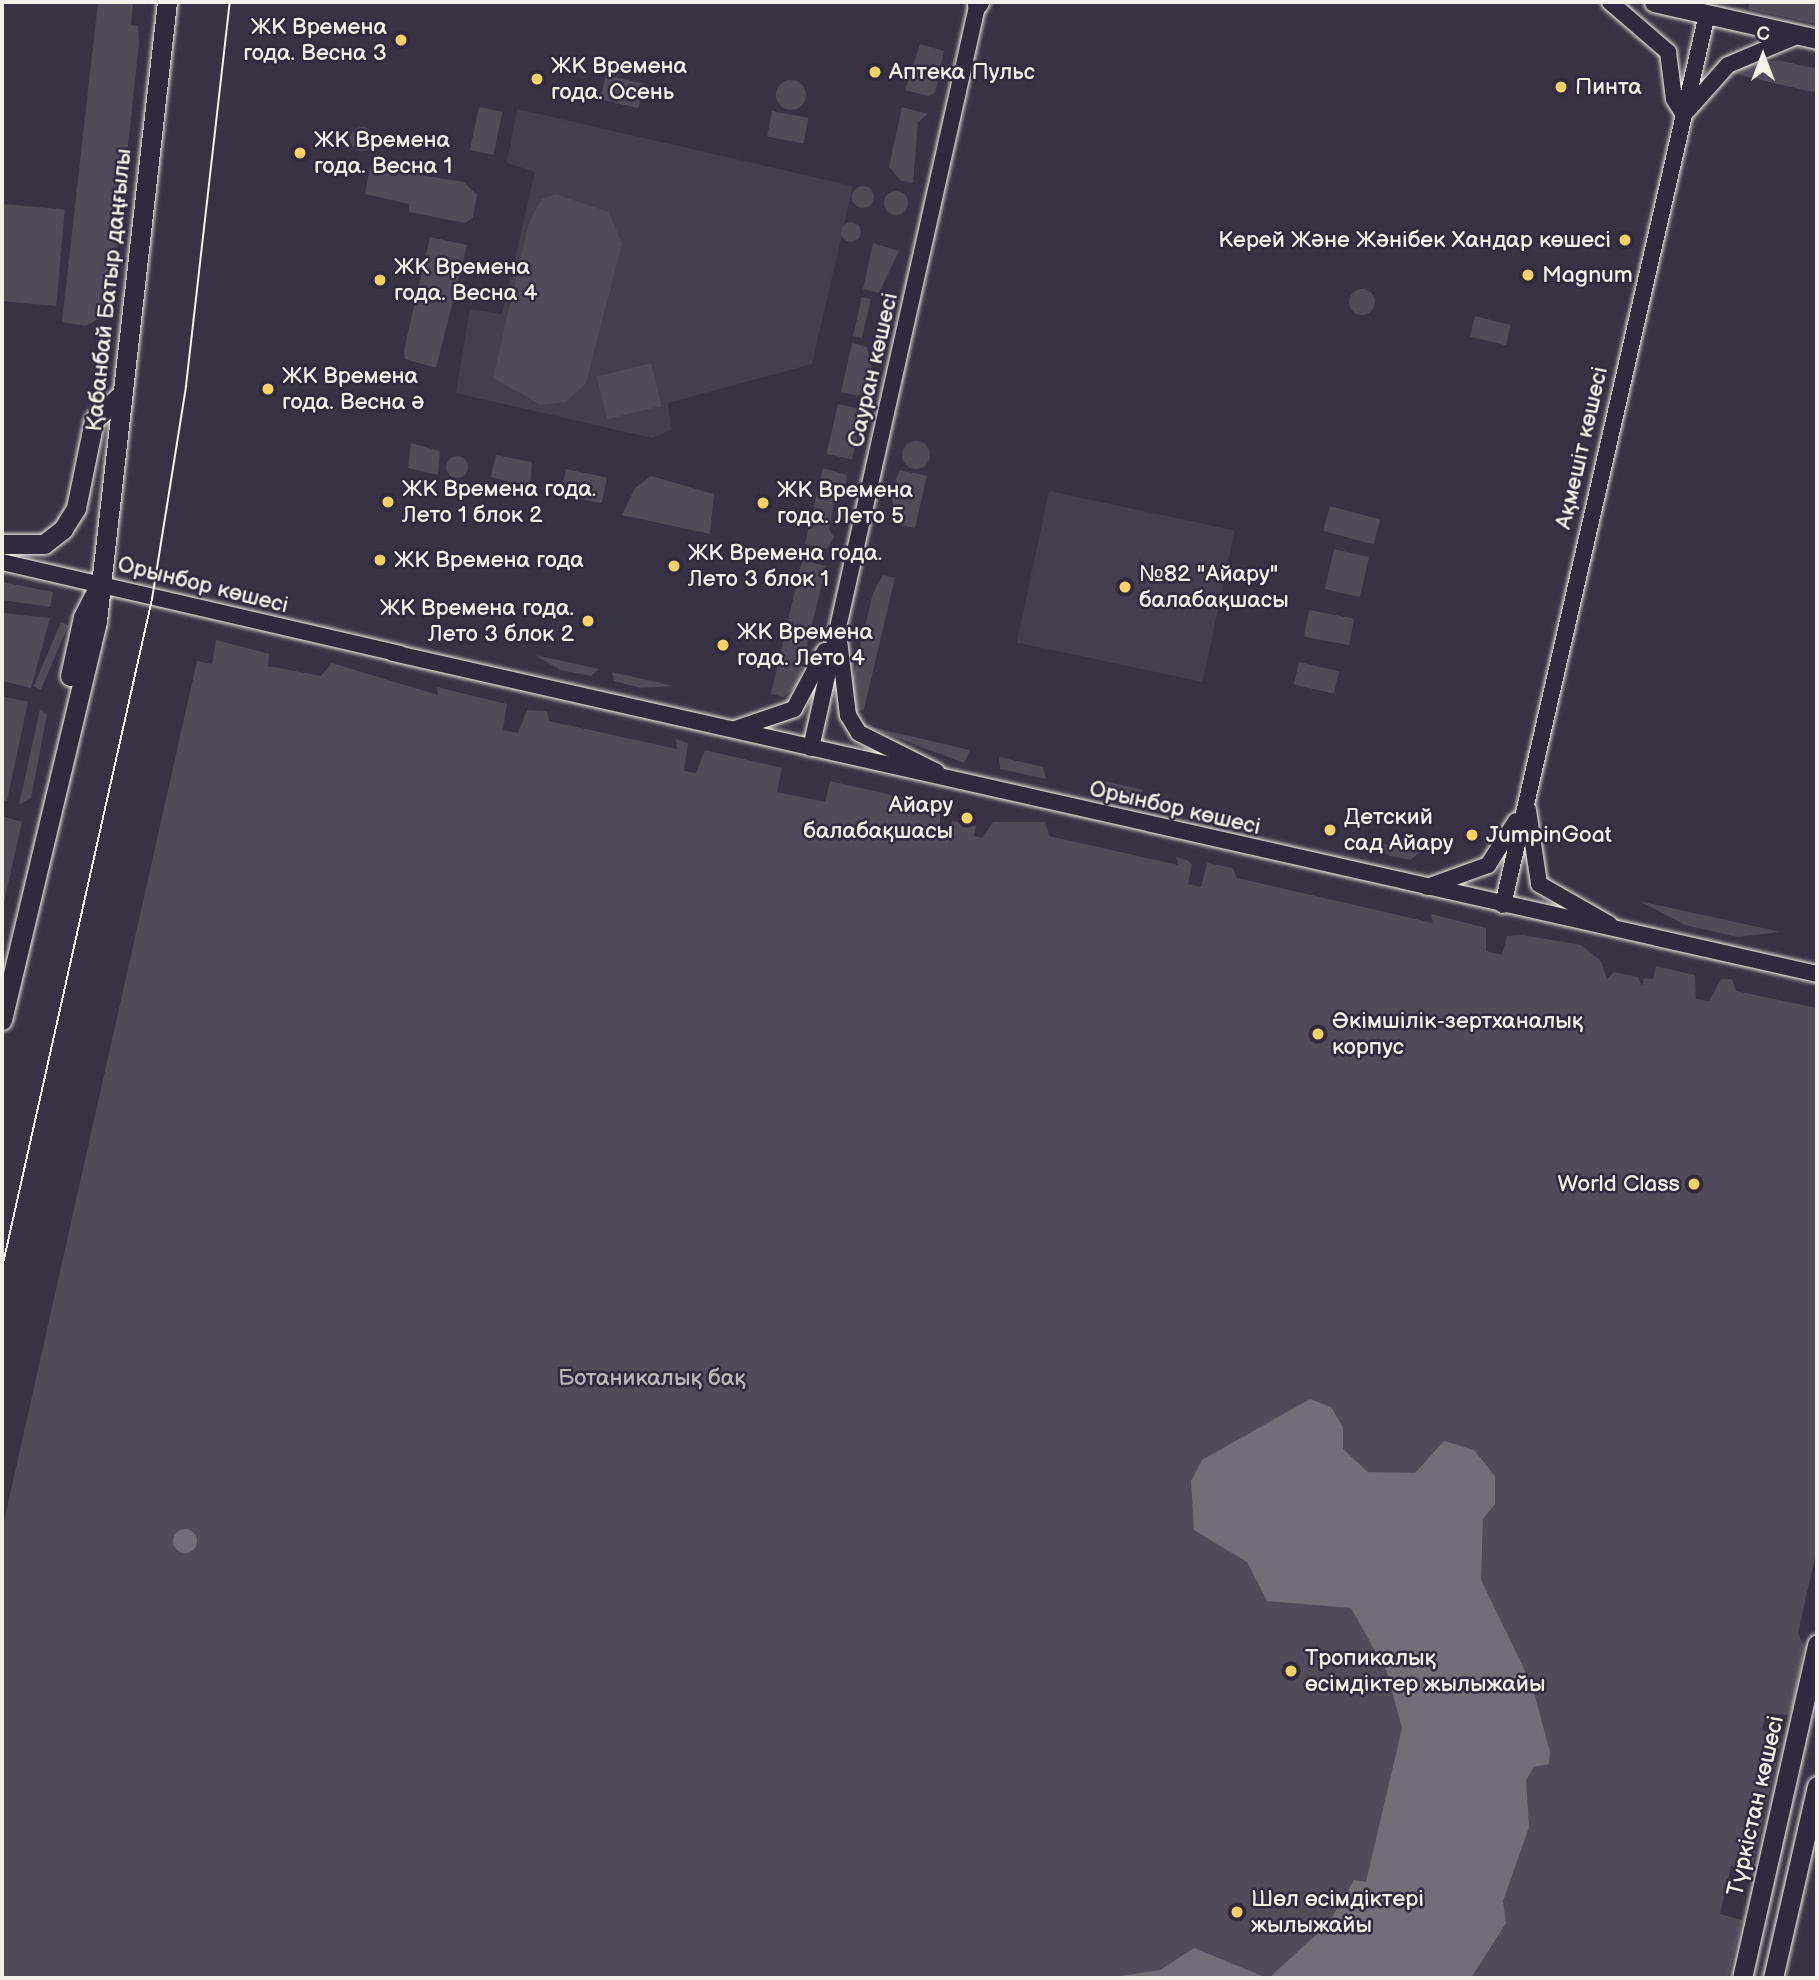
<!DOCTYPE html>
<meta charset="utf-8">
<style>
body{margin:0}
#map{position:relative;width:1819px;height:1980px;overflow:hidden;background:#373244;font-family:"Balsamiq Sans",sans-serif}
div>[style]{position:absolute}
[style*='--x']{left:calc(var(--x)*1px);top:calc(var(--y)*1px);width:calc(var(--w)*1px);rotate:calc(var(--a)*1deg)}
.built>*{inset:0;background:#433f4e;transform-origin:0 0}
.green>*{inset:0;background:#504b59;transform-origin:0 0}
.round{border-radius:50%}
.water>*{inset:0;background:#726e77}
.roads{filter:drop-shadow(0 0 2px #f4f1e8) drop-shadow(0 0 2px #f4f1e8)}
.tertiary>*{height:16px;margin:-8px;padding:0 8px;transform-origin:8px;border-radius:8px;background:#2f2a3d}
.secondary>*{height:19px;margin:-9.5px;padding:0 9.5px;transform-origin:9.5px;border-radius:9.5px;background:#2f2a3d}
.tram>*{height:2px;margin:-1px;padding:0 1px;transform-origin:1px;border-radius:1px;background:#f4f1e8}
.dots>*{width:19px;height:19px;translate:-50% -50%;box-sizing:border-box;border:4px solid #2f2a3d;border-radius:50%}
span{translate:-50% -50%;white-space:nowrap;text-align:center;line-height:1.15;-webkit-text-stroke:5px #2f2a3d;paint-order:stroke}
.poi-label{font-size:23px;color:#f4f1e8}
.right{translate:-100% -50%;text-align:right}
.left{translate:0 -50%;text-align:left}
.street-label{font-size:23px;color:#f4f1e8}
.park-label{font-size:23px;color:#bbb7b6}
.frame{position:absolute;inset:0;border:4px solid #f4f1e8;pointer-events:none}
.north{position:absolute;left:1728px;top:21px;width:70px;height:70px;-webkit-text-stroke:5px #2f2a3d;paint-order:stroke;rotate:0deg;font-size:19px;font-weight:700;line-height:28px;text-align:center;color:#f4f1e8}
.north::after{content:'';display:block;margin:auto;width:24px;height:32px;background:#f4f1e8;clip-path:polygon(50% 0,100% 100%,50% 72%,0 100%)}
</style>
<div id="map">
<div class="built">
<div style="clip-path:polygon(517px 109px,853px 186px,812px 364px,668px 403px,671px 430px,652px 438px,456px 393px,470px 309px,502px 314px,535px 172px,507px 163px)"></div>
<div style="left:1049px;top:491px;width:190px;height:155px;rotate:12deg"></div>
</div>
<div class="green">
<div style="clip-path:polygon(98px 2px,133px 2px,131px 25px,138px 26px,139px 43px,110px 312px,86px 326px,62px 322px)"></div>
<div style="clip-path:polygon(1750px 2px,1817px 2px,1817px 24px,1748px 9px)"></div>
<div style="clip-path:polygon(920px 44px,944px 51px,935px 93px,928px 96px,905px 90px)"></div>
<div style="clip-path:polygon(1779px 60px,1817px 69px,1817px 93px,1735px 74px,1745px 65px)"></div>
<div style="left:606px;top:75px;width:39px;height:25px;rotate:13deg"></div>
<div class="round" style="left:776px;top:80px;width:30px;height:30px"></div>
<div style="left:479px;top:107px;width:24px;height:44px;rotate:12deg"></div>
<div style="clip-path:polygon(902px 107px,928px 114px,918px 122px,913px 183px,901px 181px,889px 167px)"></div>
<div style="left:772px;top:111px;width:37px;height:26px;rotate:11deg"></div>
<div class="round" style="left:350px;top:127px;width:24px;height:24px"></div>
<div style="clip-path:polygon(370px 167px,464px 182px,477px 195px,473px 217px,465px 223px,409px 212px,409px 204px,365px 194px)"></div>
<div class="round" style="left:852px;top:186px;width:22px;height:22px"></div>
<div class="round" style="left:884px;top:191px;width:24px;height:24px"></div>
<div style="clip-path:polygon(555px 194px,609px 212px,622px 244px,586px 383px,566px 402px,541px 405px,493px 378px,529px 222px,542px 199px)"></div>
<div style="left:3px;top:204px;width:62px;height:97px;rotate:5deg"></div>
<div class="round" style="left:841px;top:222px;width:20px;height:20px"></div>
<div style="clip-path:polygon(430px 237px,467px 245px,436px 368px,405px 359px,404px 350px)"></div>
<div style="clip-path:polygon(873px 243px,899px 251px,879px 293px,863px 289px)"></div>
<div class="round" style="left:1349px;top:289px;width:26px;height:26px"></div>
<div style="left:862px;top:297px;width:9px;height:40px;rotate:13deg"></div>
<div style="left:1475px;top:316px;width:37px;height:21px;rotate:14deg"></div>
<div style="clip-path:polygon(852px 343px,867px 347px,872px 370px,865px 394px,859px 396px,841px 392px)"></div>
<div style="left:651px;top:363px;width:44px;height:56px;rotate:76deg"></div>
<div style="left:838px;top:404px;width:26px;height:51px;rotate:13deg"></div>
<div class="round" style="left:902px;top:441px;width:28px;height:28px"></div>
<div style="clip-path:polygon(411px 443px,440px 451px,438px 475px,408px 468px)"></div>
<div style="clip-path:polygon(496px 455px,532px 462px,530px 487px,491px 477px)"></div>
<div class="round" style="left:446px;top:456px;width:22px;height:22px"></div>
<div style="clip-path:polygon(823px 468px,847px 475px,846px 483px,837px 486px,829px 529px,834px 537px,827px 549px,805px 544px)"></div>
<div style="left:566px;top:469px;width:42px;height:26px;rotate:12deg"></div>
<div style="clip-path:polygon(900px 470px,927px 476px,915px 528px,895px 524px,891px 491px)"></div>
<div style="clip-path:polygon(651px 476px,714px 494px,710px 534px,622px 515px,635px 488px)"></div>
<div style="left:1330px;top:506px;width:52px;height:26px;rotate:15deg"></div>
<div style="left:1334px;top:549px;width:36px;height:41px;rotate:13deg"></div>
<div style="clip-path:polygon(802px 560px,826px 566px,798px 684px,783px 697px,771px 694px)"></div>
<div style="clip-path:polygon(883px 575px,895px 578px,864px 709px,854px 713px,852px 681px,873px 593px)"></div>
<div style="clip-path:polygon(2px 582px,53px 592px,50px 607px,2px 600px)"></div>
<div style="clip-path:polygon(219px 585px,260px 594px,255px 601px,218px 592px)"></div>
<div style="left:1309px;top:610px;width:46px;height:27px;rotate:11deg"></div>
<div style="clip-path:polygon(2px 613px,50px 618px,31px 688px,2px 681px)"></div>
<div style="left:61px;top:622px;width:8px;height:70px;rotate:23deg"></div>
<div style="clip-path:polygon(216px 640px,269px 654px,268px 666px,321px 676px,332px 663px,438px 695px,437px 687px,507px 704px,503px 730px,518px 733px,527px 710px,547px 711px,549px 721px,677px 749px,676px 739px,688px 743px,684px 771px,696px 773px,705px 750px,782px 768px,777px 792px,825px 802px,830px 781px,927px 803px,940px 812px,940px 828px,950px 830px,952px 821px,976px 826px,974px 836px,982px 838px,993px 822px,1045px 822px,1049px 836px,1178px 865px,1176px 857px,1187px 860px,1192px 864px,1188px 884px,1201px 887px,1207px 863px,1233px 868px,1237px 878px,1433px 923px,1431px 914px,1486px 928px,1486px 951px,1502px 955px,1507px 936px,1523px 935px,1581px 945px,1601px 961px,1607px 979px,1614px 972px,1638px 977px,1642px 986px,1644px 978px,1653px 979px,1656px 966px,1695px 975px,1696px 999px,1709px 1001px,1721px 979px,1732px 979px,1736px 991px,1817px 1008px,1817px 1548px,1798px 1633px,1804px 1646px,1793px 1706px,1788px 1715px,1766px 1713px,1762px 1730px,1782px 1736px,1751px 1871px,1731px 1866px,1720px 1914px,1742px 1920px,1728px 1978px,2px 1978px,2px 1530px,197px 661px,212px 664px)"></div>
<div style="clip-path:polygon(535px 655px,599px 669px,591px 676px,560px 670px)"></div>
<div style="left:1299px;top:662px;width:41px;height:23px;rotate:13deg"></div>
<div style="clip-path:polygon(612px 672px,674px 686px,641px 688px,614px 681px)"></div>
<div style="clip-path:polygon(2px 696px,28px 702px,7px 801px,2px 800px)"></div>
<div style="clip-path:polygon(40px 709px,47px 715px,31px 798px,19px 805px)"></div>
<div style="clip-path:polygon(871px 728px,871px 727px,970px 750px,964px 763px)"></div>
<div style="clip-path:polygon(999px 757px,1043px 767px,1046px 779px,1000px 769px)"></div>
<div style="clip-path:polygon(1104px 781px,1144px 790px,1135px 800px,1107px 794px)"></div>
<div style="clip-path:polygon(2px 816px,22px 822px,2px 911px)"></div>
<div style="clip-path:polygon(1363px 839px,1421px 852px,1410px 860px,1390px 856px)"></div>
<div style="clip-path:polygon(1639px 901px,1781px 932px,1737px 937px,1685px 925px)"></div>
</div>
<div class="water">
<div style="clip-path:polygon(1310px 1399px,1331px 1407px,1343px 1427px,1343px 1449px,1368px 1472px,1415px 1473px,1444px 1441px,1474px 1450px,1495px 1476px,1495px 1504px,1483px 1519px,1481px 1580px,1532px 1685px,1550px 1752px,1549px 1764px,1534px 1767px,1526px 1780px,1529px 1827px,1503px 1901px,1506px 1923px,1471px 1978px,1269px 1978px,1328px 1924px,1354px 1880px,1366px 1882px,1402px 1728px,1387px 1672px,1351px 1608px,1267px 1601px,1247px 1562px,1194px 1530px,1191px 1481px,1202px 1460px)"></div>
<div class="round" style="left:173px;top:1529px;width:24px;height:24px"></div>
<div style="clip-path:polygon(1194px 1948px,1267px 1978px,1108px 1978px,1160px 1970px)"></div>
</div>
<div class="roads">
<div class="tertiary">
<div style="--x:1610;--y:2;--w:77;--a:40.8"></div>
<div style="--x:1668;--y:52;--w:47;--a:82.7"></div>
<div style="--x:1674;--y:99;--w:19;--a:58"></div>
<div style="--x:1688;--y:110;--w:60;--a:-48.4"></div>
<div style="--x:1728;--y:65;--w:77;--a:-22.9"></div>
<div style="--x:2;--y:562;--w:409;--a:13"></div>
<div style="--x:839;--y:640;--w:76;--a:83.2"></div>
<div style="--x:848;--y:715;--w:21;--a:59"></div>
<div style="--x:859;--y:733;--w:87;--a:26.6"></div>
<div style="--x:393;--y:653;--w:1460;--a:12.7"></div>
<div style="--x:735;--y:729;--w:62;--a:-18.7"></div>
<div style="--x:794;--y:709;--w:66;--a:-61.9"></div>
<div style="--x:811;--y:748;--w:764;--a:-77.38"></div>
<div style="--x:1528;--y:810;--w:75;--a:81.5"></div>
<div style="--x:1539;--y:884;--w:81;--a:29.7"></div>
<div style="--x:1427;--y:887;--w:65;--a:-19.8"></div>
<div style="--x:1488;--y:865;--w:52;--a:-57.5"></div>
<div style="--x:1503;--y:905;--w:914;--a:-77.1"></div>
</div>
<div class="secondary">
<div style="--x:1654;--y:2;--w:167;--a:12.8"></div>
<div style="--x:977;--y:5;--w:4;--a:-56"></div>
<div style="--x:2;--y:544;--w:42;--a:0"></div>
<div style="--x:44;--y:544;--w:24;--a:-38"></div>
<div style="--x:63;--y:529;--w:25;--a:-58"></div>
<div style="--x:76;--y:508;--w:90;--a:-78.4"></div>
<div style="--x:94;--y:420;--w:38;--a:-43"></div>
<div style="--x:70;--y:676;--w:60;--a:-77.6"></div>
<div style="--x:83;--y:617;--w:28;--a:-63"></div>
<div style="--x:2;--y:1020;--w:411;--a:-76.6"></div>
<div style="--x:97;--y:620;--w:622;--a:-83.54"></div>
<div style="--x:1742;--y:1978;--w:342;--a:-77.3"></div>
<div style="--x:1773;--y:1978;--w:197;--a:-77.1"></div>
</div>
</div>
<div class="tram">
<div style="--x:2;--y:1268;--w:686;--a:-77.36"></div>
<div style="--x:152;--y:599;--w:216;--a:-80.9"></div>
<div style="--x:186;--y:386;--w:387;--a:-83.5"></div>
</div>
<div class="dots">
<div style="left:401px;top:40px;background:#ffd166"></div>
<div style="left:875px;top:72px;background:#ffd166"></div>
<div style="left:537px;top:79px;background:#ffd166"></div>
<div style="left:1561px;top:87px;background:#ffd166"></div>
<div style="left:300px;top:153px;background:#ffd166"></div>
<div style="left:1625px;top:240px;background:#ffd166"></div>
<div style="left:1528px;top:275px;background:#ffd166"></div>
<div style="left:380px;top:280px;background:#ffd166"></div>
<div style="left:268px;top:389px;background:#ffd166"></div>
<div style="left:388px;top:502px;background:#ffd166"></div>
<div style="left:763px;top:503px;background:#ffd166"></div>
<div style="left:380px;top:560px;background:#ffd166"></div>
<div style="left:674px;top:566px;background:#ffd166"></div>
<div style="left:1125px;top:587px;background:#ffd166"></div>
<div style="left:588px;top:621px;background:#ffd166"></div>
<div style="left:723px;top:645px;background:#ffd166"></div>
<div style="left:967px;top:818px;background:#ffd166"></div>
<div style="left:1330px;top:830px;background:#ffd166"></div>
<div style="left:1472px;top:835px;background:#ffd166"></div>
<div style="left:1318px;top:1034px;background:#ffd166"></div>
<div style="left:1694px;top:1184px;background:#ffd166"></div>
<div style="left:1291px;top:1671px;background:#ffd166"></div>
<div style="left:1237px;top:1912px;background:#ffd166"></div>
</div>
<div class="poi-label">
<span class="right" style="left:387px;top:40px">ЖК Времена<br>года. Весна 3</span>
<span class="left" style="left:551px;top:79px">ЖК Времена<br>года. Осень</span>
<span class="left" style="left:889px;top:72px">Аптека Пульс</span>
<span class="left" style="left:1575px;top:87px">Пинта</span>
<span class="left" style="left:314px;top:153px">ЖК Времена<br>года. Весна 1</span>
<span class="right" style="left:1611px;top:240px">Керей Және Жәнібек Хандар көшесі</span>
<span class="left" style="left:394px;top:280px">ЖК Времена<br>года. Весна 4</span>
<span class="left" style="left:1542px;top:275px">Magnum</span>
<span class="left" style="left:282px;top:389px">ЖК Времена<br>года. Весна ә</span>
<span class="left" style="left:402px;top:502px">ЖК Времена года.<br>Лето 1 блок 2</span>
<span class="left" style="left:777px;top:503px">ЖК Времена<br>года. Лето 5</span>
<span class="left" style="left:688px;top:566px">ЖК Времена года.<br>Лето 3 блок 1</span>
<span class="left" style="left:394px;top:560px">ЖК Времена года</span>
<span class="left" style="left:1139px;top:587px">№82 "Айару"<br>балабақшасы</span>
<span class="right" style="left:574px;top:621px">ЖК Времена года.<br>Лето 3 блок 2</span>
<span class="left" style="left:737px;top:645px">ЖК Времена<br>года. Лето 4</span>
<span class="right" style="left:953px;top:818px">Айару<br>балабақшасы</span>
<span class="left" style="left:1344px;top:830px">Детский<br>сад Айару</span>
<span class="left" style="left:1486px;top:835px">JumpinGoat</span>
<span class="left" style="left:1332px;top:1034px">Әкімшілік-зертханалық<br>корпус</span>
<span class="right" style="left:1680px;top:1184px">World Class</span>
<span class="left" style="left:1305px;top:1671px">Тропикалық<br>өсімдіктер жылыжайы</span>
<span class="left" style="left:1251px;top:1912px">Шөл өсімдіктері<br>жылыжайы</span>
</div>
<div class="street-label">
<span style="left:109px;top:290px;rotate:-84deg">Қабанбай Батыр даңғылы</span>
<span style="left:873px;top:370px;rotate:-77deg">Сауран көшесі</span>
<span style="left:1582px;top:448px;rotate:-77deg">Ақмешіт көшесі</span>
<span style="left:203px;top:585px;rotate:14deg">Орынбор көшесі</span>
<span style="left:1175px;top:808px;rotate:13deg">Орынбор көшесі</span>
<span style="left:1756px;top:1806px;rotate:-77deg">Түркістан көшесі</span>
</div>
<div class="park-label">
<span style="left:652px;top:1378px">Ботаникалық бақ</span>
</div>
<div class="frame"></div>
<div class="north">С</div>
</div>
